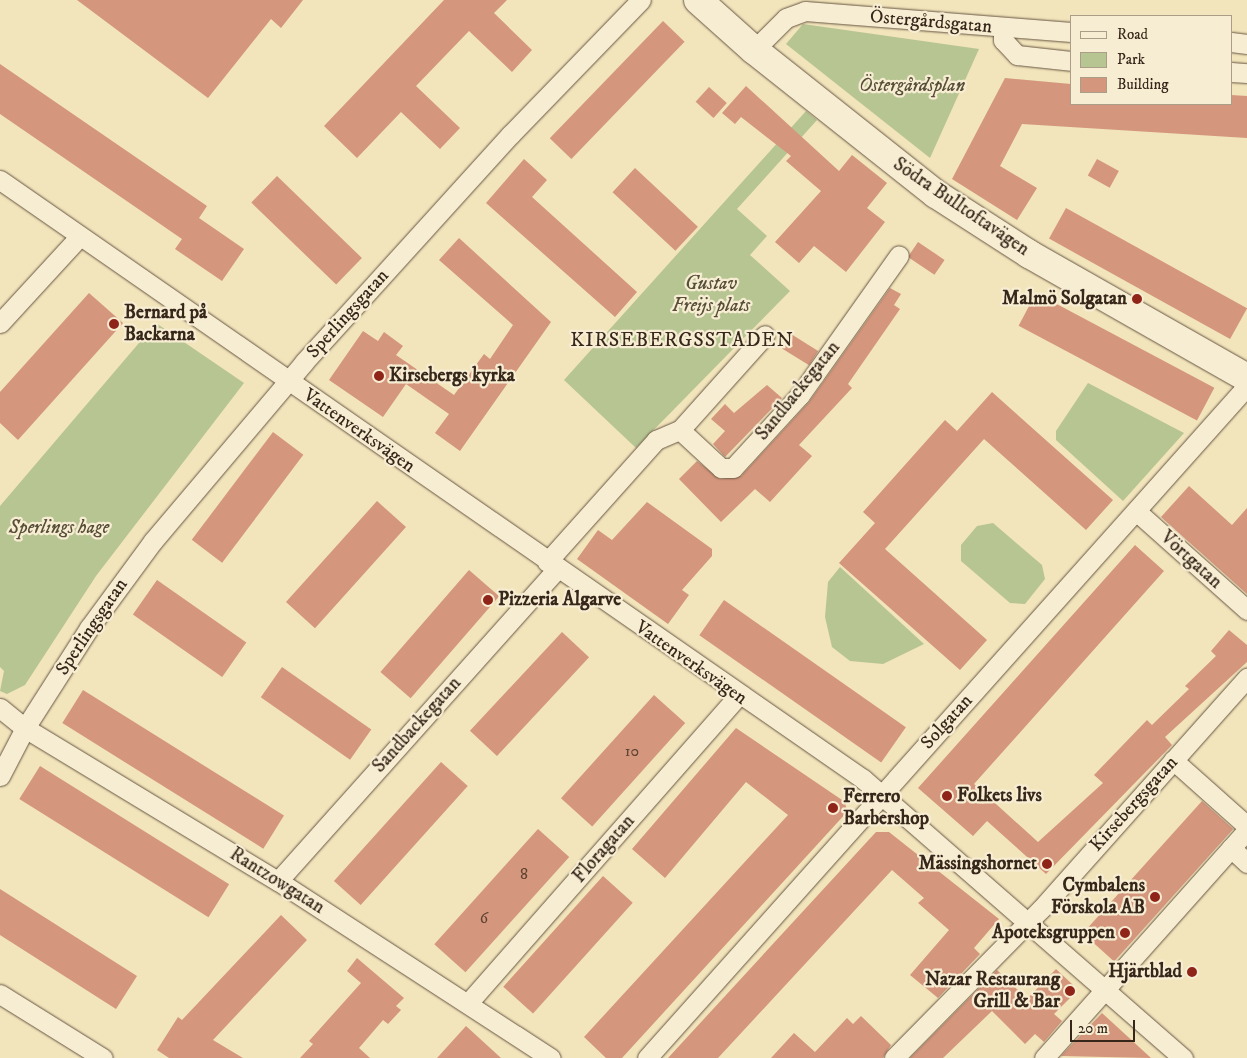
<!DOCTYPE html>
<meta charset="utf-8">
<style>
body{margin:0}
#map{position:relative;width:1247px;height:1058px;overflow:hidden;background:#f2e4bb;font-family:"IM FELL DW Pica",serif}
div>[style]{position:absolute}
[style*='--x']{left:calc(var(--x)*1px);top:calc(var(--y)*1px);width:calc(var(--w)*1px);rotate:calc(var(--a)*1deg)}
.green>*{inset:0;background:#b7c592}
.building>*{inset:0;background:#d4967c;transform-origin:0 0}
.roads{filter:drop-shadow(0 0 1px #665642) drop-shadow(0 0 1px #665642)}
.street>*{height:19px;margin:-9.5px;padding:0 9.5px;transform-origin:9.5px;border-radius:9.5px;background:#f7edd3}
.secondary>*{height:28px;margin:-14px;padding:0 14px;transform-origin:14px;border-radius:14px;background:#f7edd3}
.dots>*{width:14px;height:14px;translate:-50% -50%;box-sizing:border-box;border:2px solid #f7edd3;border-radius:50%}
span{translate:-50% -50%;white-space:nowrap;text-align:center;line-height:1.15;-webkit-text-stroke:4.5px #f7edd3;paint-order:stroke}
.number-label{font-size:16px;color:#5e4332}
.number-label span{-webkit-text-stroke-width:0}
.street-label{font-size:19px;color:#37271a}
.park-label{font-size:19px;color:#574e38;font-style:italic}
.poi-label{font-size:19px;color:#37271a;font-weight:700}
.right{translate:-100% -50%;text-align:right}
.left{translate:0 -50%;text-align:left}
.neighbourhood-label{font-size:20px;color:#37271a;letter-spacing:1px}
.legend{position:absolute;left:1070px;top:15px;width:162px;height:90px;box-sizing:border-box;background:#f7edd3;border:1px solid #aa9e89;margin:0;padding:6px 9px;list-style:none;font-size:15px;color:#37271a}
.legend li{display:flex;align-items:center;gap:10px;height:25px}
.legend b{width:25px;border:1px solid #aa9e89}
.scale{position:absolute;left:1070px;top:1020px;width:65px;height:22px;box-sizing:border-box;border:2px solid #37271a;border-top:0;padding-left:6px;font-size:15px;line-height:18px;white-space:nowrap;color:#37271a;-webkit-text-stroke:4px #f7edd3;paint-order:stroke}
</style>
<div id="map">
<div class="green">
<div style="clip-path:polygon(803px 24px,979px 49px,930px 158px,786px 44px)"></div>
<div style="clip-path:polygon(806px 111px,817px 120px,737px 209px,767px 236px,750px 255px,790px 291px,636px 448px,564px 380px)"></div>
<div style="clip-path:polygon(156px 323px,244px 383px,96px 576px,25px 685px,7px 694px,0 691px,4px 671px,0 667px,0 506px)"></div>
<div style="clip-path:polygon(1088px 383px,1184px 433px,1123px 501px,1056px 440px,1056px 431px)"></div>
<div style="clip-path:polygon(993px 523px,1042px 565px,1045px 579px,1025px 604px,1010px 603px,961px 561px,961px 545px,977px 526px)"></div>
<div style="clip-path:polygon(840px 567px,924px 644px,883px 664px,850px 661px,832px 647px,825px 617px,828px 582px)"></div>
</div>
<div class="building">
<div style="clip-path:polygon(77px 0,303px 0,281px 28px,271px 19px,208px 98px)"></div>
<div style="clip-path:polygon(444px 0,507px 0,494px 13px,532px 50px,512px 72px,469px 31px,416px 86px,460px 128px,440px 149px,401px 112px,357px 158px,324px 126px)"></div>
<div style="left:663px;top:21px;width:30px;height:163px;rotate:44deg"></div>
<div style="clip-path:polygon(0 64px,207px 206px,199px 218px,244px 249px,222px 281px,175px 249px,182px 239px,0 114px)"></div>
<div style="clip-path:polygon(1005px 78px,1071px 84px,1071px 104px,1231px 104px,1231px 95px,1247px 96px,1247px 138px,1022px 124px,1000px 166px,1037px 188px,1017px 220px,952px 179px)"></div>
<div style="clip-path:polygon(746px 86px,839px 171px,852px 155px,887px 183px,867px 208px,885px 222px,846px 272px,814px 246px,799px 263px,775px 242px,821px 191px,786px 161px,791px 156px,741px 117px,735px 124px,722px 113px)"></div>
<div style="left:709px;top:87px;width:24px;height:20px;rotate:42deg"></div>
<div style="clip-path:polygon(524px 159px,547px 180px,532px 197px,637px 292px,615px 317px,486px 203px)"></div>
<div style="left:1097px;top:159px;width:25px;height:19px;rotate:29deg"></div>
<div style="left:635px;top:168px;width:86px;height:33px;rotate:43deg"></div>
<div style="left:277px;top:176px;width:118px;height:37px;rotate:44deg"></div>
<div style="left:1066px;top:208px;width:207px;height:35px;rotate:29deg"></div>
<div style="clip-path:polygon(459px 238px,551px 322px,460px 451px,435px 433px,449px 414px,406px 384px,383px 417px,329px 380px,363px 331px,378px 341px,384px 332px,403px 346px,396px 355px,454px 395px,484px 354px,490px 359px,513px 325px,439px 260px)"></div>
<div style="left:918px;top:242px;width:32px;height:18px;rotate:34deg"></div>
<div style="clip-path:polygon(890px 288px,901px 294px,894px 305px,900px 309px,848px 384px,852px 388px,799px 445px,812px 456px,770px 502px,755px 489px,721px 522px,679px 479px,697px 461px,720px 479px,741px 476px,809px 402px)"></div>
<div style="clip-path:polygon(89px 293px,123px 323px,18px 440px,0 423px,0 392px)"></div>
<div style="left:1036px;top:293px;width:202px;height:37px;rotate:28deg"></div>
<div style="left:791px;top:334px;width:32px;height:17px;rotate:32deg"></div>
<div style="clip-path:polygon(767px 385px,782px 398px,725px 457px,713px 444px,725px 431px,711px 419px,725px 404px,734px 413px)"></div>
<div style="clip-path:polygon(992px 392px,1113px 500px,1086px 530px,984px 439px,885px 549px,987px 640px,960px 670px,839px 563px,875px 523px,863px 512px,945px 420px,957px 431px)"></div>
<div style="left:273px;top:432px;width:38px;height:135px;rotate:37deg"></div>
<div style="clip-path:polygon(1189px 486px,1232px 525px,1247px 508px,1247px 594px,1161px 517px)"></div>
<div style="left:377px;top:501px;width:39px;height:136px;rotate:42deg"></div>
<div style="clip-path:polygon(647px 502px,712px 549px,712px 556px,682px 590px,689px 595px,668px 624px,577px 559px,598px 530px,612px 540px)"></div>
<div style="clip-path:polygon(1135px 545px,1164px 571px,974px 784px,1038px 842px,1103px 783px,1094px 775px,1147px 720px,1152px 725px,1189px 689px,1185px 686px,1216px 656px,1211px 651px,1229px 630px,1247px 645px,1247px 662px,1165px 737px,1172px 745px,1046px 874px,987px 821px,973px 836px,918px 788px)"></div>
<div style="left:469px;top:570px;width:40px;height:135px;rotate:41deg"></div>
<div style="left:157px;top:580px;width:109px;height:42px;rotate:35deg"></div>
<div style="left:724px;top:600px;width:222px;height:43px;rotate:35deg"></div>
<div style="left:562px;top:632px;width:37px;height:135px;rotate:43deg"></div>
<div style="left:282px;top:667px;width:109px;height:37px;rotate:35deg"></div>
<div style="left:83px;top:690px;width:237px;height:39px;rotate:32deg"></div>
<div style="left:654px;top:695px;width:42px;height:139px;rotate:42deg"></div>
<div style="clip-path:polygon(736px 728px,845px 802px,847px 812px,622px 1058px,606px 1058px,584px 1037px,788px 815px,746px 782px,665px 878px,632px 849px)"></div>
<div style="left:441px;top:762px;width:36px;height:160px;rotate:42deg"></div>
<div style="left:40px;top:766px;width:223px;height:39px;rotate:32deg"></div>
<div style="left:1202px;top:801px;width:42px;height:178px;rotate:42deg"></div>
<div style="left:538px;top:829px;width:42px;height:155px;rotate:42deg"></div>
<div style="clip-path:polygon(876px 832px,889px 832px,999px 919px,974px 948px,980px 954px,938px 998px,910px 975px,949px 930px,918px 903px,924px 898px,892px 870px,718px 1058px,668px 1058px)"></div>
<div style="left:603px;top:876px;width:40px;height:149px;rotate:42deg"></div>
<div style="clip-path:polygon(0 889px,137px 976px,116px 1009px,0 935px)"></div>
<div style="clip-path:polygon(281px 915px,307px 940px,213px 1040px,243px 1058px,169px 1058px,157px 1050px,178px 1017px,182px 1020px)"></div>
<div style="clip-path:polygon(357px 958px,404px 998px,396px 1006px,401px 1010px,388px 1024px,383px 1020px,359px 1048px,370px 1058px,300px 1058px,313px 1044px,309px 1041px,361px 983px,347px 971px)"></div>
<div style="clip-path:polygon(1056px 969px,1073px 985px,1074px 994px,1054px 1014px,1062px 1021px,1044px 1042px,1035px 1034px,1025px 1044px,992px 1011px,943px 1058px,910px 1058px,997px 970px,1027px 999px)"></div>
<div style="clip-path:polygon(1102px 1013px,1151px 1058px,1061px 1056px)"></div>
<div style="clip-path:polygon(861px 1016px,891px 1045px,883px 1058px,771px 1058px,794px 1033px,815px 1052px,847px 1018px,853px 1024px)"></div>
<div style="clip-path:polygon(466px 1026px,501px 1058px,437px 1058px)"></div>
</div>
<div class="roads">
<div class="street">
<div style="--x:1003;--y:28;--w:12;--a:90"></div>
<div style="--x:1003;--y:40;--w:21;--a:47"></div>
<div style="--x:1017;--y:55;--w:54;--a:6.3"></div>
<div style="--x:1231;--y:42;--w:16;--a:7"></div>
<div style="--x:754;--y:50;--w:45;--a:-45"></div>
<div style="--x:786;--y:18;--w:20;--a:-20"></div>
<div style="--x:805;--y:11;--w:267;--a:4.5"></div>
<div style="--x:1231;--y:72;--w:16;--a:4"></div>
<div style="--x:0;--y:180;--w:1051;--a:34.76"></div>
<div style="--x:863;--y:779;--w:425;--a:41.1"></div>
<div style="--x:0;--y:323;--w:118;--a:-47.4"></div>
<div style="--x:680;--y:430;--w:56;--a:42.8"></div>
<div style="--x:721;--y:468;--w:12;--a:0"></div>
<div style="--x:733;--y:468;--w:99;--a:-47.5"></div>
<div style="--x:800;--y:395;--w:171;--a:-54.7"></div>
<div style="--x:1136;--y:511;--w:149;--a:41.7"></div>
<div style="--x:547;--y:562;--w:164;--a:-48.2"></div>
<div style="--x:656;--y:440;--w:26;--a:-23"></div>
<div style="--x:680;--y:430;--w:127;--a:-48.2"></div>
<div style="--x:0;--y:708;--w:32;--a:39"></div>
<div style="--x:25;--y:728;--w:296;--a:31.2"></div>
<div style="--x:278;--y:881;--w:325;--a:33"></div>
<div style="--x:1173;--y:760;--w:99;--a:41.7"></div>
<div style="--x:0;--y:776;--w:54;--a:-62.5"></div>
<div style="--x:25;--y:728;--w:119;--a:-57.4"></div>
<div style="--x:89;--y:628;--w:108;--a:-53.7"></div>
<div style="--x:153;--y:541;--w:234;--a:-49.8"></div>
<div style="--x:304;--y:362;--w:307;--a:-47.8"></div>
<div style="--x:510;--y:135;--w:188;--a:-45.9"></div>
<div style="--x:1231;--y:848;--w:22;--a:43"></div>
<div style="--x:278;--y:881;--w:419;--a:-48.2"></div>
<div style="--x:0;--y:994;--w:121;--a:31.9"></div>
<div style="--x:469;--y:1002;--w:407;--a:-48.7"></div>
<div style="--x:647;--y:1058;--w:901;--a:-48.24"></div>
<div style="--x:894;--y:1058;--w:209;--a:-45.4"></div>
<div style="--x:1041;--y:909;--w:310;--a:-48.3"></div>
<div style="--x:1044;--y:1058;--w:305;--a:-48.3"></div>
</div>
<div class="secondary">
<div style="--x:698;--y:0;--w:75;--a:41.8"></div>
<div style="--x:754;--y:50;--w:232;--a:38.4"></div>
<div style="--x:936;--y:194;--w:111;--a:32.8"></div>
<div style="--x:1029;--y:254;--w:251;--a:29.6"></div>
</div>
</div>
<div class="dots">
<div style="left:1137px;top:299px;background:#8f2418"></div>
<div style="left:114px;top:324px;background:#8f2418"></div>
<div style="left:379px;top:376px;background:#8f2418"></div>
<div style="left:488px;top:600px;background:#8f2418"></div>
<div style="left:947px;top:796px;background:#8f2418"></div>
<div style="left:833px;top:808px;background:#8f2418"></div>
<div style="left:1047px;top:864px;background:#8f2418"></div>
<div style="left:1155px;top:897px;background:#8f2418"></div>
<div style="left:1125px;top:933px;background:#8f2418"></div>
<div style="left:1192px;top:972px;background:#8f2418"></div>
<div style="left:1070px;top:991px;background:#8f2418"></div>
</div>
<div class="number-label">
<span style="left:632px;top:751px">10</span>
<span style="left:524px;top:874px">8</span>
<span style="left:484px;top:918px">6</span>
</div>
<div class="street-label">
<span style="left:931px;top:22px;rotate:5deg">Östergårdsgatan</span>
<span style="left:961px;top:207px;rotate:34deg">Södra Bulltoftavägen</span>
<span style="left:348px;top:314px;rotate:-48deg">Sperlingsgatan</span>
<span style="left:798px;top:391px;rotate:-51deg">Sandbackegatan</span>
<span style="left:359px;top:431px;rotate:35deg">Vattenverksvägen</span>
<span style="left:1191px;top:560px;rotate:42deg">Vörtgatan</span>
<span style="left:92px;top:627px;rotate:-56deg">Sperlingsgatan</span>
<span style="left:691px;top:663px;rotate:35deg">Vattenverksvägen</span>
<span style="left:947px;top:722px;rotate:-48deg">Solgatan</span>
<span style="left:417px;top:725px;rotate:-48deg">Sandbackegatan</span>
<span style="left:1134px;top:804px;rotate:-48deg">Kirsebergsgatan</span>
<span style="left:604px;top:849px;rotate:-49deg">Floragatan</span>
<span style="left:277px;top:881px;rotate:32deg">Rantzowgatan</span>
</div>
<div class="park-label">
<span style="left:912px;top:86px">Östergårdsplan</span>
<span style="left:711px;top:295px">Gustav<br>Freijs plats</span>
<span style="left:59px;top:528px">Sperlings hage</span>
</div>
<div class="poi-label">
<span class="right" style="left:1127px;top:299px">Malmö Solgatan</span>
<span class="left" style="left:124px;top:324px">Bernard på<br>Backarna</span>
<span class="left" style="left:389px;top:376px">Kirsebergs kyrka</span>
<span class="left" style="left:498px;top:600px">Pizzeria Algarve</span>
<span class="left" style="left:957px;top:796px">Folkets livs</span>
<span class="left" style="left:843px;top:808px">Ferrero<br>Barbershop</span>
<span class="right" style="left:1037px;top:864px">Mässingshornet</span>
<span class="right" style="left:1145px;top:897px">Cymbalens<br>Förskola AB</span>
<span class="right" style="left:1115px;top:933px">Apoteksgruppen</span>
<span class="right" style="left:1182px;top:972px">Hjärtblad</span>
<span class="right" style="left:1060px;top:991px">Nazar Restaurang<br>Grill &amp; Bar</span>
</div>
<div class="neighbourhood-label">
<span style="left:682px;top:340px">KIRSEBERGSSTADEN</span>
</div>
<ul class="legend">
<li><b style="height:6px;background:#f7edd3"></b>Road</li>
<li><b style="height:14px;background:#b7c592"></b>Park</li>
<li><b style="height:14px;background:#d4967c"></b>Building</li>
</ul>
<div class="scale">20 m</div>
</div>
